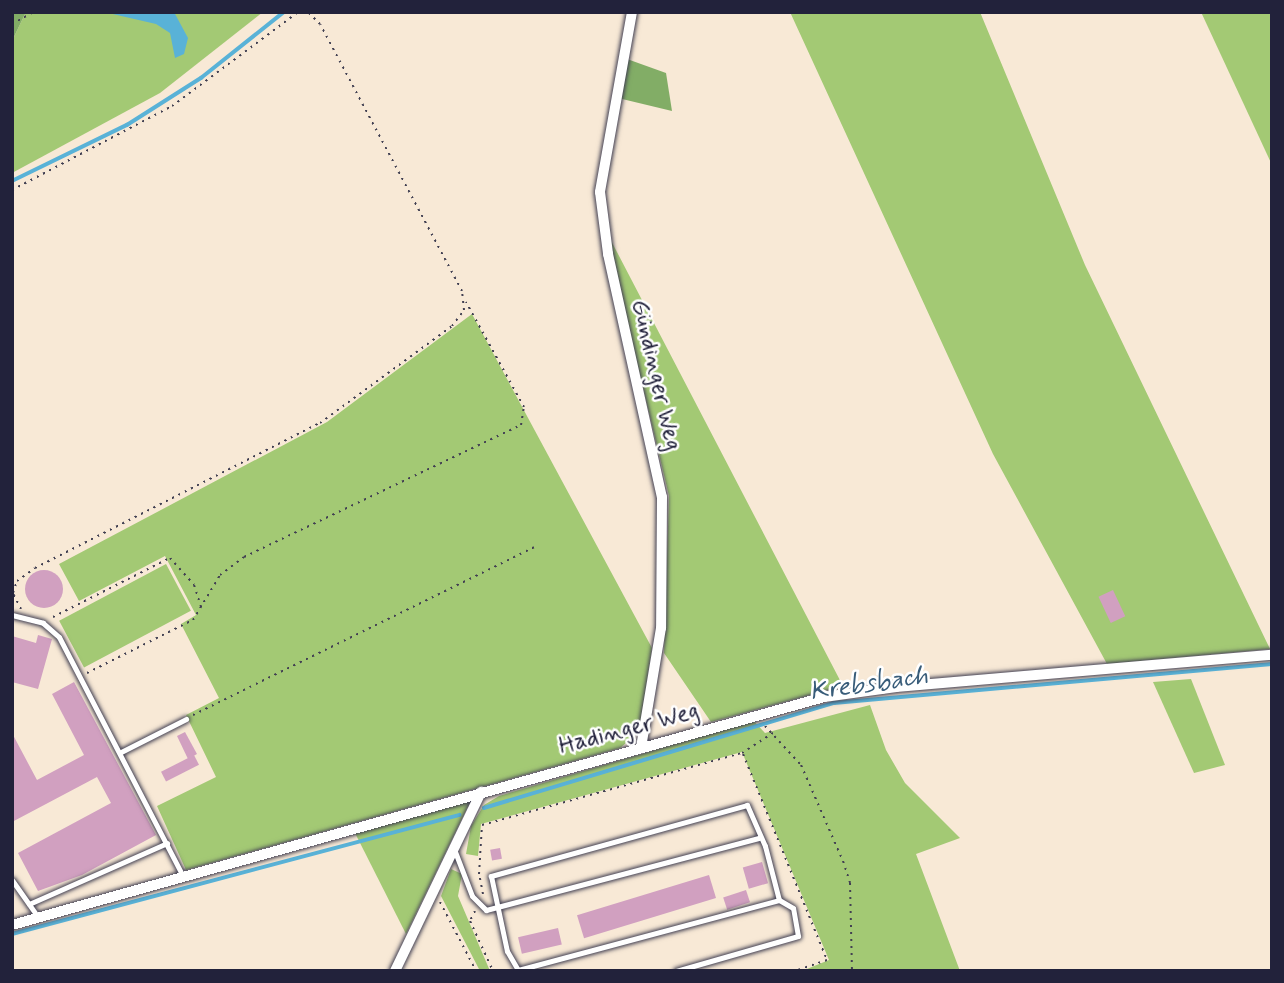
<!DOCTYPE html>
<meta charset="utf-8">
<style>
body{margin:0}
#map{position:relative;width:1284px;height:983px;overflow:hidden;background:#f8e9d6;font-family:Mynerve,sans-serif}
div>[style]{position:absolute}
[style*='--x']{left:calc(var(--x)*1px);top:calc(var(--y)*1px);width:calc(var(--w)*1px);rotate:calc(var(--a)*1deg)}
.green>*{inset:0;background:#a3c974;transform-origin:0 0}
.forest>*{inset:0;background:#82ad66}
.water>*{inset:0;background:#59b2d7}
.stream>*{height:3.5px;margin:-1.75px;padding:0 1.75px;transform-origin:1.75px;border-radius:1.75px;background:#59b2d7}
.building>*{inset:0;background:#d1a0c0;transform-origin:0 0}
.round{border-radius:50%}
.path>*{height:2px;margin-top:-1px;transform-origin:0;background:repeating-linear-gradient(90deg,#424052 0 2px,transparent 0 7px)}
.roads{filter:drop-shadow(0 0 2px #424052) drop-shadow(0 0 2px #424052)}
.service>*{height:5px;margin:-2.5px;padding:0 2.5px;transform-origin:2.5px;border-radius:2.5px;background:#fff}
.minor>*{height:10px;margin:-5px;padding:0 5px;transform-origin:5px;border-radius:5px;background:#fff}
span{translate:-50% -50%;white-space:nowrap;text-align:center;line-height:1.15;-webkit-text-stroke:5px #fff;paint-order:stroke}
.street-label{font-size:24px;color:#22223b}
.water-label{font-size:26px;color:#385c79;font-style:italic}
.frame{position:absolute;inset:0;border:14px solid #22223b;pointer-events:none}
</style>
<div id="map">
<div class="green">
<div style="clip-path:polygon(26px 12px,263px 12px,160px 93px,12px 173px,12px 41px)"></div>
<div style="clip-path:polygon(790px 12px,980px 12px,1085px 265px,1270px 649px,1107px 664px,993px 454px)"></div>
<div style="clip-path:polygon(1201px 12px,1272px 12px,1272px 165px)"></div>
<div style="clip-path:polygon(605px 229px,843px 686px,711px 722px,664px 653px,669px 496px)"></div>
<div style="clip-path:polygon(472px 314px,652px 648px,639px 732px,620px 748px,186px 870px,157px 806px,216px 777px,186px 715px,219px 698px,181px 624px,196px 615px,165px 556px,79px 601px,59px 564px,327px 422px)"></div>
<div style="left:166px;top:564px;width:53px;height:121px;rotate:62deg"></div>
<div style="clip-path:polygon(1191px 679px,1225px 765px,1194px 773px,1153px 682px)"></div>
<div style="clip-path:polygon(870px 705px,886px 750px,905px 783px,960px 838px,916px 854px,960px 971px,802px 971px,829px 960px,742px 752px,481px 824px,478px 856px,466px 854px,471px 826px,484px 805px,499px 796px,754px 721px,765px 733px)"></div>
<div style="clip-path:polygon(471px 800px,406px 934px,355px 833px)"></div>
<div style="clip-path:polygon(451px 869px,462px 874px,458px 896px,490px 971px,480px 971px,441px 896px)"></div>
</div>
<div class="forest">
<div style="clip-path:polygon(12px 12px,26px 12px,12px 41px)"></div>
<div style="clip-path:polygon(627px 59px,666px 73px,672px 111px,618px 98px)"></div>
</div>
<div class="water">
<div style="clip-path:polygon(104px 12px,174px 12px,188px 38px,184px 54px,175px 58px,170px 33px,156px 24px)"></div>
</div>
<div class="stream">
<div style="--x:12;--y:181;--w:128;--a:-26"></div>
<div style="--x:127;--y:125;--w:88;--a:-32.4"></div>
<div style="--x:201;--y:78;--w:106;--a:-38.5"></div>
<div style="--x:484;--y:808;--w:365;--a:-16.7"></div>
<div style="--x:834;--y:703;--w:440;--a:-5.1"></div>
<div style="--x:12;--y:934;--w:463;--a:-14.9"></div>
</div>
<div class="building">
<div class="round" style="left:25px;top:570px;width:38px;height:38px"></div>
<div style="left:1113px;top:590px;width:29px;height:16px;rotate:65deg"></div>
<div style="clip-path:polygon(38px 635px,52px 639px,38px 689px,12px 682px,12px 636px,36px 643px)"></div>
<div style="clip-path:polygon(74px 682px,156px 835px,82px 875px,38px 891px,18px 853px,111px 803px,97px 777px,12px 822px,12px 733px,37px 780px,84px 755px,52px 694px)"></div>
<div style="clip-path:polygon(185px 732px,197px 754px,188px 759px,177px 736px)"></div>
<div style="left:194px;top:755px;width:11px;height:37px;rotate:63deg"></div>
<div style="left:500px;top:848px;width:11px;height:10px;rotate:80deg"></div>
<div style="left:762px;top:862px;width:22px;height:20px;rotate:74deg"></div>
<div style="left:709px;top:875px;width:24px;height:138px;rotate:73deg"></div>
<div style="left:746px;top:890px;width:13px;height:24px;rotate:72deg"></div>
<div style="left:558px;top:928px;width:17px;height:41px;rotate:77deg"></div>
</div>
<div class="path">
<div style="--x:12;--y:24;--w:25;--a:-29"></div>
<div style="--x:12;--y:190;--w:181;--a:-27.7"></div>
<div style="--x:172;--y:106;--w:157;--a:-36.7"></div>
<div style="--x:21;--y:609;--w:18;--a:-117"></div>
<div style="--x:13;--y:593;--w:13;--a:-72"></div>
<div style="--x:17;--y:581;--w:22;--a:-36"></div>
<div style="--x:35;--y:568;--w:320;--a:-27"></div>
<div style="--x:320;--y:423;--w:164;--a:-36.3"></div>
<div style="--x:452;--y:326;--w:20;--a:-53"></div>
<div style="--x:464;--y:310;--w:19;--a:-96"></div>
<div style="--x:462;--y:291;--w:302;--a:-118"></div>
<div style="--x:320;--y:24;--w:17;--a:-135"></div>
<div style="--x:53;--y:617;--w:131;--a:-26.8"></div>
<div style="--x:170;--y:558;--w:36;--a:48"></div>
<div style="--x:194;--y:585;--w:25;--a:72"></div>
<div style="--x:87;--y:673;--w:119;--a:-26.6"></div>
<div style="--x:193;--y:620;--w:52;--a:-59"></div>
<div style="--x:220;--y:575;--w:30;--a:-37"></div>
<div style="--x:244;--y:557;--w:307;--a:-25.5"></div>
<div style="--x:521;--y:425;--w:18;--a:-81"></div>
<div style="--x:524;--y:407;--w:120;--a:-118.9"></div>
<div style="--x:193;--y:715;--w:380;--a:-26.2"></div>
<div style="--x:765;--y:726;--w:53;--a:47.3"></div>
<div style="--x:801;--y:765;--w:105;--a:66.4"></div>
<div style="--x:843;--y:861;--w:23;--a:72"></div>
<div style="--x:850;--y:883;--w:88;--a:88.7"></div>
<div style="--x:743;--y:754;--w:222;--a:67.8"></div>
<div style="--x:827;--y:960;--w:34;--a:161"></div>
<div style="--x:483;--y:894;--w:20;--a:-101"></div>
<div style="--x:479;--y:874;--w:49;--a:-86.5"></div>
<div style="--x:482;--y:825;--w:270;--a:-15.5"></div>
<div style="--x:742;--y:753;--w:37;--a:-33"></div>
<div style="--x:440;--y:902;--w:78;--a:62.4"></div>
<div style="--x:475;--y:911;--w:11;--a:117"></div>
<div style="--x:470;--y:921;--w:55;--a:65.3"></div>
</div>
<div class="roads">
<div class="service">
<div style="--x:12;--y:615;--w:32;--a:14"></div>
<div style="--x:43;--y:623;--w:21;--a:41"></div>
<div style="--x:59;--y:637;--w:269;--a:62.6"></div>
<div style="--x:121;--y:752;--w:73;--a:-26.9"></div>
<div style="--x:454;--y:849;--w:50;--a:69"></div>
<div style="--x:472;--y:896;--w:20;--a:45"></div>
<div style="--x:486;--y:910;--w:282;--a:-14.8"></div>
<div style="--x:12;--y:880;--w:45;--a:54.9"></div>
<div style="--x:29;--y:904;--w:151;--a:-23.8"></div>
<div style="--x:676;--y:971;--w:127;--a:-16"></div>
<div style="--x:798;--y:936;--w:28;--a:-100"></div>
<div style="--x:793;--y:908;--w:16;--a:-150"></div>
<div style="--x:779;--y:900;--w:56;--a:-104.5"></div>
<div style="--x:765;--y:846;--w:45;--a:-113.7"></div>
<div style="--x:747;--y:805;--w:266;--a:164.5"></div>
<div style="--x:491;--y:876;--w:77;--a:78"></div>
<div style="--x:507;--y:951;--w:22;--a:60"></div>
<div style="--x:518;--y:970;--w:270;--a:-15"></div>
</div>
<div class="minor">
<div style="--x:632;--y:12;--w:183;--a:100.1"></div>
<div style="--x:600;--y:192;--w:63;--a:82.6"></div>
<div style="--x:608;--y:254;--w:249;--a:77.5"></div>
<div style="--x:662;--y:497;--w:131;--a:90.4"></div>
<div style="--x:661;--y:628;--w:122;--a:99.5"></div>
<div style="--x:12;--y:925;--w:843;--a:-15.68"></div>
<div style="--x:824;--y:697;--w:73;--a:-7.9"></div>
<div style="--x:896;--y:687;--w:377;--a:-4.9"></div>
<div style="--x:395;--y:971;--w:199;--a:-64.3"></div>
</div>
</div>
<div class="street-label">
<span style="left:656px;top:375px;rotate:77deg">Gündinger Weg</span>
<span style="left:629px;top:729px;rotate:-15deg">Hadinger Weg</span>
</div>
<div class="water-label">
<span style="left:869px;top:685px;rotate:-8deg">Krebsbach</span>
</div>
<div class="frame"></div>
</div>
